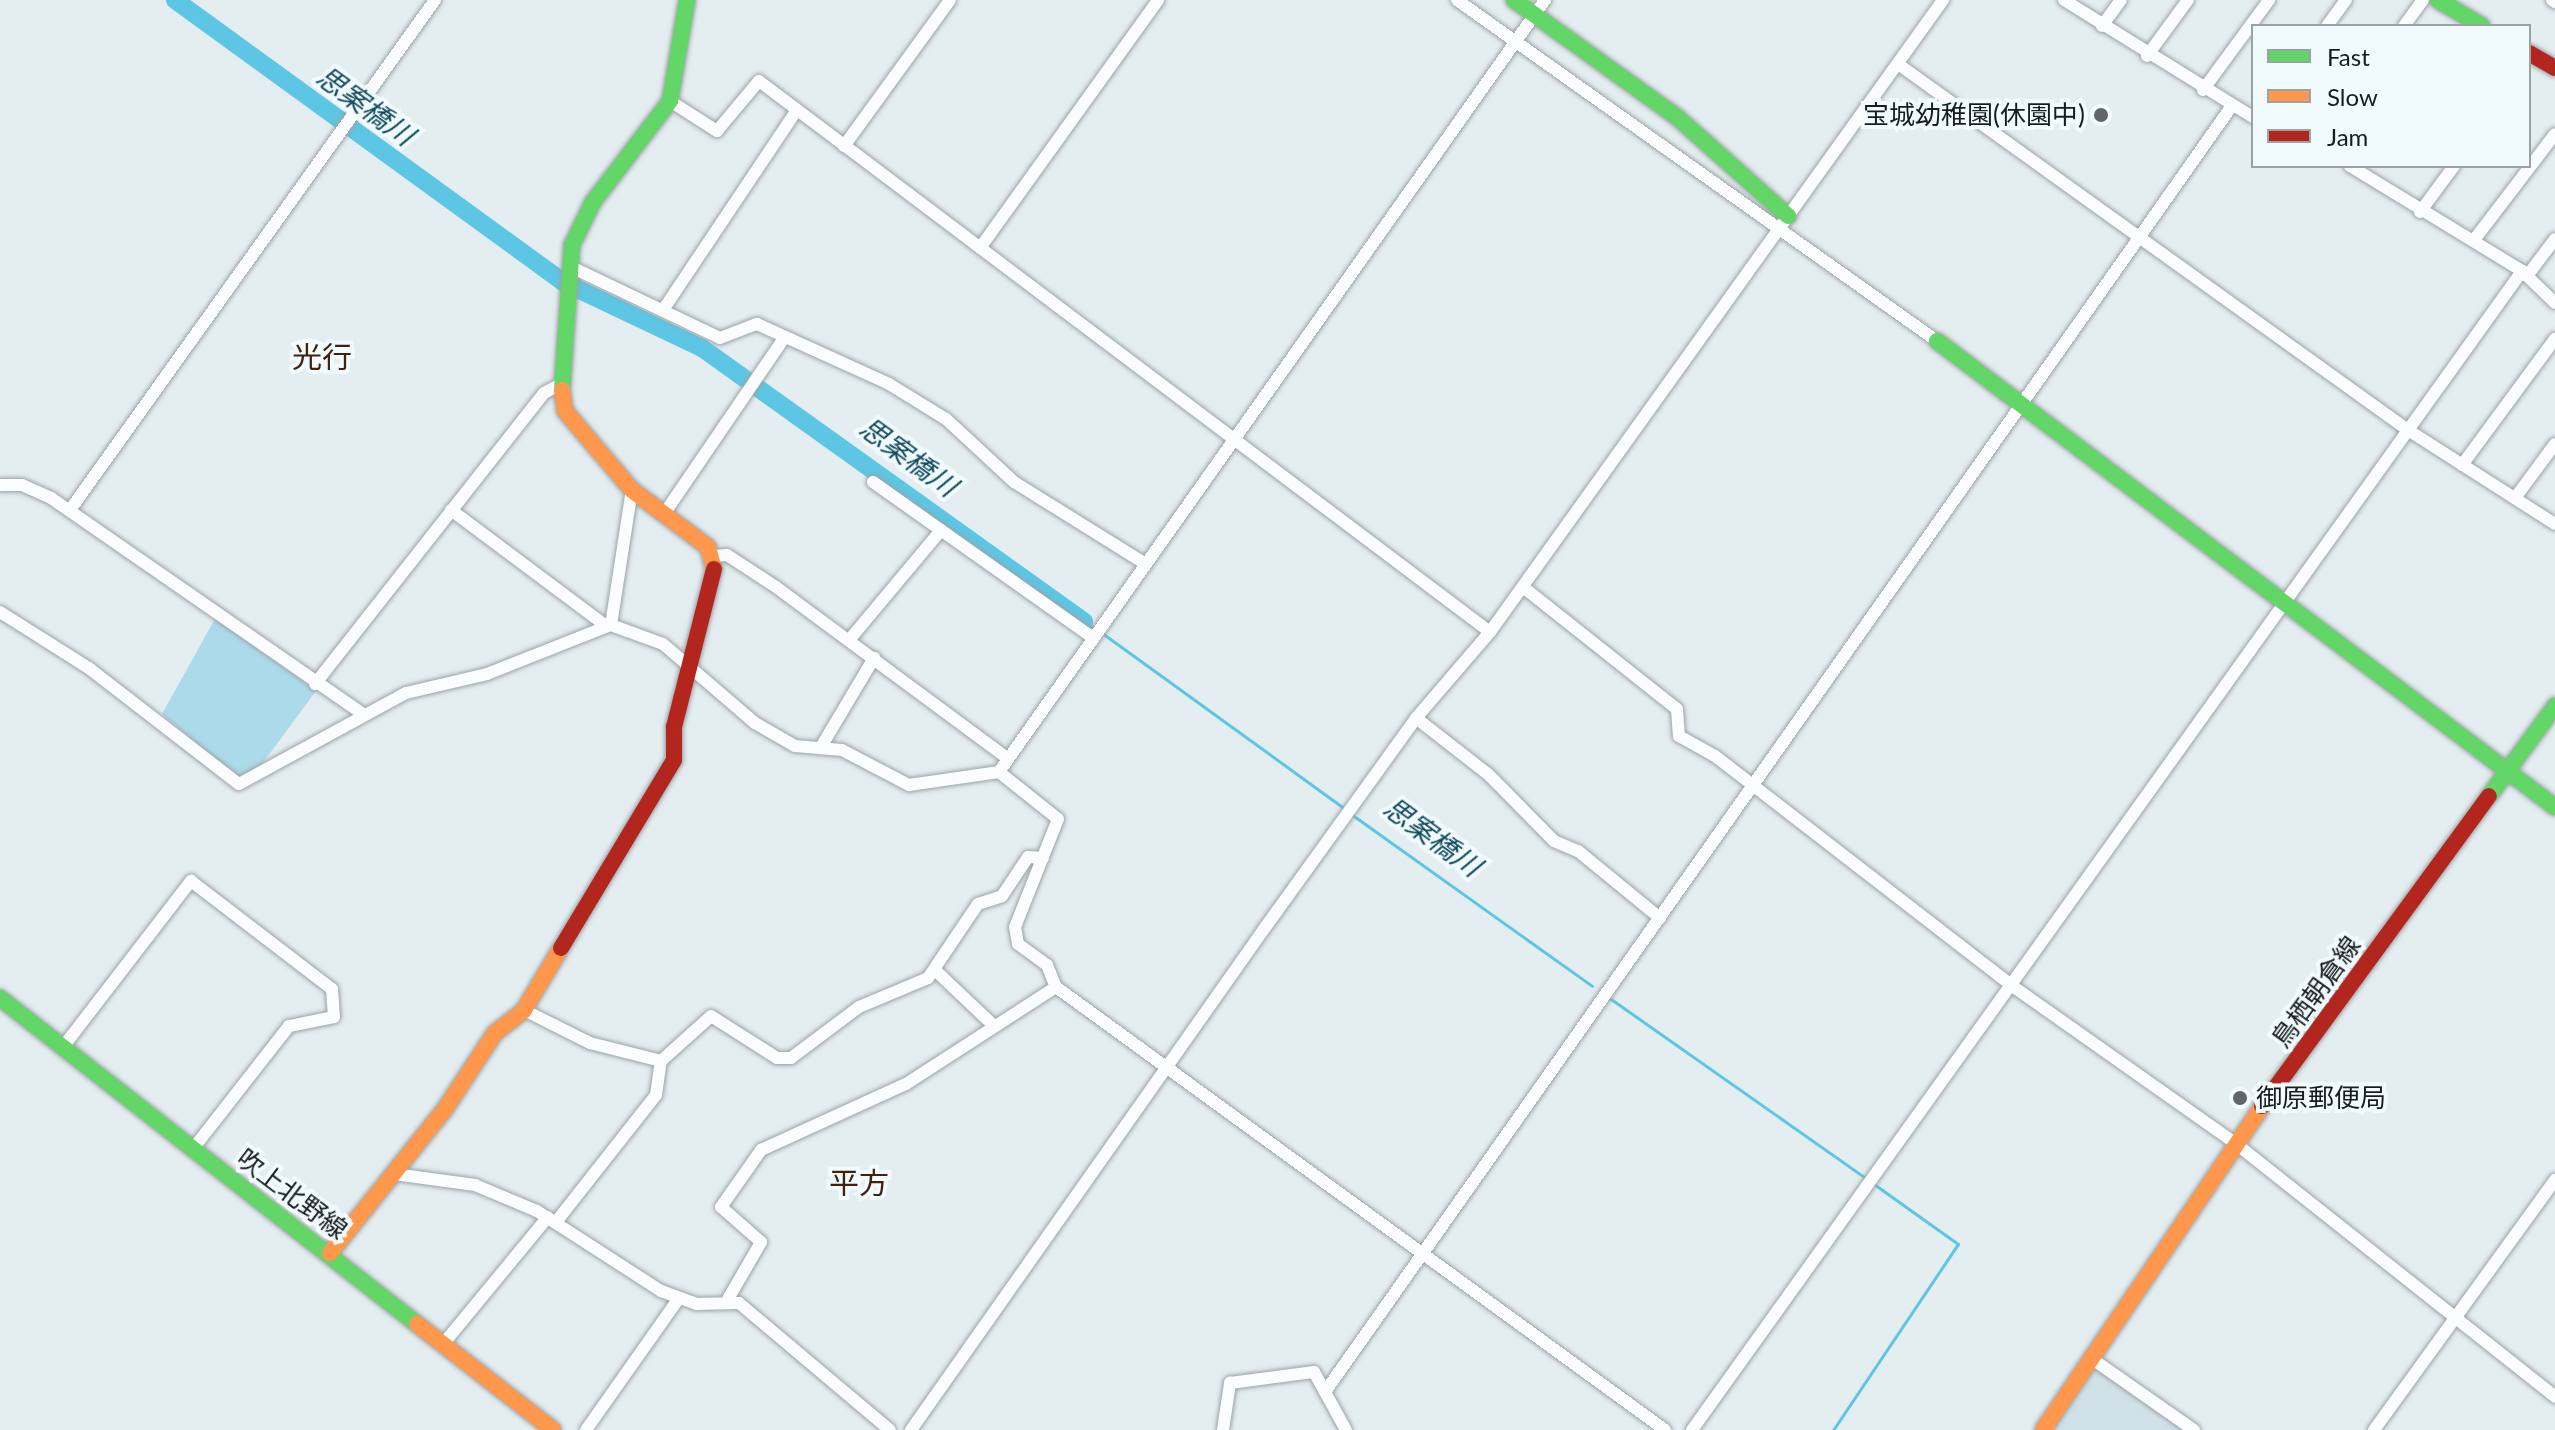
<!DOCTYPE html>
<meta charset="utf-8">
<style>
body{margin:0}
#map{position:relative;width:2555px;height:1430px;overflow:hidden;background:#e4edf0;font-family:Lato,"Noto Sans JP",sans-serif}
div>[style]{position:absolute}
[style*='--x']{left:calc(var(--x)*1px);top:calc(var(--y)*1px);width:calc(var(--w)*1px);rotate:calc(var(--a)*1deg)}
.built>*{inset:0;background:#d0e2e8}
.green>*{inset:0;background:#addaea}
.stream>*{height:3px;margin:-1.5px;padding:0 1.5px;transform-origin:1.5px;border-radius:1.5px;background:#5dc6e5}
.river>*{height:18px;margin:-9px;padding:0 9px;transform-origin:9px;border-radius:9px;background:#5dc6e5}
.roads{filter:drop-shadow(0 0 2px #9ca3a5) drop-shadow(0 0 2px #9ca3a5)}
.street>*{height:12px;margin:-6px;padding:0 6px;transform-origin:6px;border-radius:6px;background:#fbfcfd}
.fast>*{height:16px;margin:-8px;padding:0 8px;transform-origin:8px;border-radius:8px;background:#63d668}
.slow>*{height:16px;margin:-8px;padding:0 8px;transform-origin:8px;border-radius:8px;background:#ff974d}
.jam>*{height:16px;margin:-8px;padding:0 8px;transform-origin:8px;border-radius:8px;background:#b3261e}
.dots>*{width:22px;height:22px;translate:-50% -50%;box-sizing:border-box;border:4px solid #f1fbfe;border-radius:50%}
span{translate:-50% -50%;white-space:nowrap;text-align:center;line-height:1.15;-webkit-text-stroke:8px #f1fbfe;paint-order:stroke}
.poi-label{font-size:26px;color:#171c1e}
.right{translate:-100% -50%;text-align:right}
.left{translate:0 -50%;text-align:left}
.street-label{font-size:26px;color:#171c1e}
.water-label{font-size:28px;color:#114a5b;font-style:italic}
.quarter-label{font-size:30px;color:#43220c}
.legend{position:absolute;left:2251px;top:24px;width:280px;height:144px;box-sizing:border-box;background:#f1fbfe;border:2px solid #9aa2a4;margin:0;padding:10px 14px;list-style:none;font-size:24px;color:#171c1e}
.legend li{display:flex;align-items:center;gap:16px;height:40px}
.legend b{width:40px;border:2px solid #9aa2a4}
</style>
<div id="map">
<div class="built">
<div style="clip-path:polygon(2099px 1370px,2187px 1430px,2052px 1430px,2089px 1371px)"></div>
</div>
<div class="green">
<div style="clip-path:polygon(216px 617px,316px 691px,257px 771px,238px 778px,162px 714px)"></div>
</div>
<div class="stream">
<div style="--x:1084;--y:621;--w:14;--a:36"></div>
<div style="--x:1102;--y:633;--w:300;--a:35.9"></div>
<div style="--x:1351;--y:814;--w:296;--a:35.5"></div>
<div style="--x:1608;--y:997;--w:315;--a:35.1"></div>
<div style="--x:1833;--y:1430;--w:224;--a:-56.1"></div>
<div style="--x:1958;--y:1244;--w:103;--a:-144.5"></div>
</div>
<div class="river">
<div style="--x:175;--y:0;--w:480;--a:36"></div>
<div style="--x:563;--y:282;--w:154;--a:25.4"></div>
<div style="--x:702;--y:348;--w:470;--a:35.6"></div>
</div>
<div class="roads">
<div class="street">
<div style="--x:1457;--y:0;--w:589;--a:35.39"></div>
<div style="--x:2064;--y:0;--w:222;--a:31.8"></div>
<div style="--x:2552;--y:0;--w:4;--a:34"></div>
<div style="--x:2102;--y:26;--w:32;--a:-54"></div>
<div style="--x:2327;--y:26;--w:32;--a:-54"></div>
<div style="--x:2404;--y:26;--w:32;--a:-54"></div>
<div style="--x:2147;--y:56;--w:69;--a:-53.8"></div>
<div style="--x:1898;--y:64;--w:628;--a:35.67"></div>
<div style="--x:2408;--y:430;--w:174;--a:32.6"></div>
<div style="--x:2203;--y:90;--w:112;--a:-53.7"></div>
<div style="--x:670;--y:101;--w:56;--a:32.6"></div>
<div style="--x:717;--y:131;--w:65;--a:-50"></div>
<div style="--x:759;--y:81;--w:915;--a:37.01"></div>
<div style="--x:844;--y:146;--w:180;--a:-54"></div>
<div style="--x:2350;--y:166;--w:202;--a:31.4"></div>
<div style="--x:2522;--y:271;--w:46;--a:44.1"></div>
<div style="--x:2420;--y:212;--w:57;--a:-53.5"></div>
<div style="--x:2474;--y:240;--w:133;--a:-52.6"></div>
<div style="--x:980;--y:248;--w:305;--a:-54.3"></div>
<div style="--x:569;--y:266;--w:167;--a:25.5"></div>
<div style="--x:720;--y:338;--w:40;--a:-21"></div>
<div style="--x:757;--y:324;--w:145;--a:24.4"></div>
<div style="--x:889;--y:384;--w:67;--a:31.6"></div>
<div style="--x:946;--y:419;--w:93;--a:42.8"></div>
<div style="--x:1014;--y:482;--w:153;--a:31.9"></div>
<div style="--x:2527;--y:276;--w:46;--a:-52.9"></div>
<div style="--x:663;--y:310;--w:241;--a:-56.2"></div>
<div style="--x:2462;--y:465;--w:157;--a:-53.6"></div>
<div style="--x:873;--y:482;--w:268;--a:35.3"></div>
<div style="--x:0;--y:485;--w:22;--a:0"></div>
<div style="--x:22;--y:485;--w:32;--a:24"></div>
<div style="--x:51;--y:498;--w:379;--a:34.7"></div>
<div style="--x:2515;--y:498;--w:67;--a:-53.5"></div>
<div style="--x:70;--y:510;--w:627;--a:-54.41"></div>
<div style="--x:451;--y:510;--w:194;--a:36.8"></div>
<div style="--x:664;--y:514;--w:213;--a:-55.7"></div>
<div style="--x:712;--y:556;--w:15;--a:-4"></div>
<div style="--x:727;--y:555;--w:59;--a:33.1"></div>
<div style="--x:776;--y:587;--w:287;--a:36.5"></div>
<div style="--x:1523;--y:587;--w:196;--a:38.4"></div>
<div style="--x:1677;--y:709;--w:27;--a:86"></div>
<div style="--x:1679;--y:736;--w:41;--a:29.1"></div>
<div style="--x:1715;--y:756;--w:374;--a:37.7"></div>
<div style="--x:2011;--y:985;--w:274;--a:35.2"></div>
<div style="--x:2235;--y:1143;--w:409;--a:38.4"></div>
<div style="--x:0;--y:612;--w:107;--a:32.3"></div>
<div style="--x:90;--y:669;--w:188;--a:37.7"></div>
<div style="--x:239;--y:784;--w:190;--a:-28.6"></div>
<div style="--x:406;--y:693;--w:83;--a:-13.2"></div>
<div style="--x:487;--y:674;--w:133;--a:-21.6"></div>
<div style="--x:611;--y:625;--w:55;--a:20.1"></div>
<div style="--x:663;--y:644;--w:121;--a:40.7"></div>
<div style="--x:755;--y:723;--w:46;--a:29.9"></div>
<div style="--x:795;--y:746;--w:47;--a:4.9"></div>
<div style="--x:842;--y:750;--w:76;--a:27.6"></div>
<div style="--x:909;--y:785;--w:91;--a:-8.2"></div>
<div style="--x:999;--y:772;--w:75;--a:38.5"></div>
<div style="--x:1058;--y:819;--w:116;--a:111.7"></div>
<div style="--x:1015;--y:927;--w:17;--a:80"></div>
<div style="--x:1018;--y:944;--w:36;--a:36"></div>
<div style="--x:1047;--y:965;--w:24;--a:68"></div>
<div style="--x:1056;--y:987;--w:753;--a:36.03"></div>
<div style="--x:611;--y:625;--w:137;--a:-81.2"></div>
<div style="--x:850;--y:639;--w:142;--a:-50.1"></div>
<div style="--x:315;--y:684;--w:370;--a:-51.8"></div>
<div style="--x:544;--y:393;--w:19;--a:-28"></div>
<div style="--x:1416;--y:718;--w:91;--a:37.9"></div>
<div style="--x:1488;--y:774;--w:94;--a:45.4"></div>
<div style="--x:1554;--y:841;--w:26;--a:23"></div>
<div style="--x:1578;--y:851;--w:106;--a:39.3"></div>
<div style="--x:821;--y:747;--w:104;--a:-59.2"></div>
<div style="--x:999;--y:772;--w:946;--a:-54.73"></div>
<div style="--x:935;--y:970;--w:81;--a:43.5"></div>
<div style="--x:524;--y:1010;--w:74;--a:26.6"></div>
<div style="--x:590;--y:1043;--w:73;--a:14.2"></div>
<div style="--x:63;--y:1047;--w:210;--a:-52.4"></div>
<div style="--x:191;--y:881;--w:178;--a:37.5"></div>
<div style="--x:332;--y:989;--w:28;--a:86"></div>
<div style="--x:334;--y:1017;--w:46;--a:168.7"></div>
<div style="--x:289;--y:1026;--w:156;--a:128"></div>
<div style="--x:661;--y:1061;--w:67;--a:-42"></div>
<div style="--x:711;--y:1016;--w:78;--a:32.5"></div>
<div style="--x:777;--y:1058;--w:14;--a:0"></div>
<div style="--x:791;--y:1058;--w:85;--a:-36.9"></div>
<div style="--x:859;--y:1007;--w:75;--a:-22.8"></div>
<div style="--x:928;--y:978;--w:89;--a:-56"></div>
<div style="--x:978;--y:904;--w:25;--a:-18"></div>
<div style="--x:1002;--y:896;--w:47;--a:-56.3"></div>
<div style="--x:1028;--y:857;--w:15;--a:4"></div>
<div style="--x:394;--y:1174;--w:82;--a:7.7"></div>
<div style="--x:475;--y:1185;--w:67;--a:22.8"></div>
<div style="--x:537;--y:1211;--w:148;--a:32.8"></div>
<div style="--x:661;--y:1291;--w:37;--a:20"></div>
<div style="--x:696;--y:1304;--w:43;--a:-1.3"></div>
<div style="--x:739;--y:1303;--w:197;--a:40.1"></div>
<div style="--x:556;--y:1222;--w:162;--a:-51.8"></div>
<div style="--x:656;--y:1095;--w:34;--a:-82"></div>
<div style="--x:728;--y:1299;--w:66;--a:-59.9"></div>
<div style="--x:761;--y:1242;--w:53;--a:-138.8"></div>
<div style="--x:721;--y:1207;--w:70;--a:-54.9"></div>
<div style="--x:761;--y:1150;--w:159;--a:-24.5"></div>
<div style="--x:906;--y:1084;--w:179;--a:-32.9"></div>
<div style="--x:444;--y:1343;--w:163;--a:-50.5"></div>
<div style="--x:2091;--y:1358;--w:126;--a:35"></div>
<div style="--x:1325;--y:1392;--w:1572;--a:-54.81"></div>
<div style="--x:586;--y:1430;--w:161;--a:-54.8"></div>
<div style="--x:911;--y:1430;--w:613;--a:-54.83"></div>
<div style="--x:1264;--y:929;--w:260;--a:-54.2"></div>
<div style="--x:1416;--y:718;--w:113;--a:-49.3"></div>
<div style="--x:1490;--y:632;--w:778;--a:-54.37"></div>
<div style="--x:1223;--y:1430;--w:48;--a:-81.5"></div>
<div style="--x:1230;--y:1383;--w:85;--a:-7.5"></div>
<div style="--x:1314;--y:1372;--w:66;--a:61.1"></div>
<div style="--x:1692;--y:1430;--w:1426;--a:-54.39"></div>
<div style="--x:2374;--y:1430;--w:309;--a:-54.1"></div>
</div>
<div class="fast">
<div style="--x:1514;--y:0;--w:201;--a:35.7"></div>
<div style="--x:1677;--y:117;--w:149;--a:41.7"></div>
<div style="--x:2438;--y:0;--w:51;--a:30.6"></div>
<div style="--x:1937;--y:341;--w:774;--a:37.02"></div>
<div style="--x:562;--y:390;--w:145;--a:-86.1"></div>
<div style="--x:572;--y:245;--w:48;--a:-64"></div>
<div style="--x:593;--y:202;--w:127;--a:-52.7"></div>
<div style="--x:670;--y:101;--w:102;--a:-80.4"></div>
<div style="--x:2489;--y:796;--w:112;--a:-53.7"></div>
<div style="--x:0;--y:998;--w:529;--a:38.02"></div>
</div>
<div class="slow">
<div style="--x:562;--y:390;--w:21;--a:82"></div>
<div style="--x:565;--y:411;--w:104;--a:49.7"></div>
<div style="--x:632;--y:490;--w:95;--a:36.9"></div>
<div style="--x:708;--y:547;--w:23;--a:75"></div>
<div style="--x:330;--y:1253;--w:184;--a:-51.4"></div>
<div style="--x:445;--y:1109;--w:91;--a:-56.7"></div>
<div style="--x:495;--y:1033;--w:37;--a:-38"></div>
<div style="--x:524;--y:1010;--w:72;--a:-59.2"></div>
<div style="--x:417;--y:1324;--w:172;--a:37.9"></div>
<div style="--x:2043;--y:1430;--w:391;--a:-55.9"></div>
</div>
<div class="jam">
<div style="--x:2529;--y:53;--w:30;--a:30"></div>
<div style="--x:561;--y:948;--w:219;--a:-59"></div>
<div style="--x:674;--y:760;--w:33;--a:-90"></div>
<div style="--x:674;--y:727;--w:163;--a:-75.8"></div>
<div style="--x:2262;--y:1106;--w:384;--a:-53.8"></div>
</div>
</div>
<div class="dots">
<div style="left:2101px;top:115px;background:#5f6568"></div>
<div style="left:2240px;top:1098px;background:#5f6568"></div>
</div>
<div class="poi-label">
<span class="right" style="left:2085px;top:115px">宝城幼稚園(休園中)</span>
<span class="left" style="left:2256px;top:1098px">御原郵便局</span>
</div>
<div class="street-label">
<span style="left:2316px;top:992px;rotate:-54deg">鳥栖朝倉線</span>
<span style="left:292px;top:1194px;rotate:37deg">吹上北野線</span>
</div>
<div class="water-label">
<span style="left:366px;top:105px;rotate:36deg">思案橋川</span>
<span style="left:909px;top:456px;rotate:36deg">思案橋川</span>
<span style="left:1433px;top:836px;rotate:36deg">思案橋川</span>
</div>
<div class="quarter-label">
<span style="left:322px;top:356px">光行</span>
<span style="left:859px;top:1182px">平方</span>
</div>
<ul class="legend">
<li><b style="height:10px;background:#63d668"></b>Fast</li>
<li><b style="height:10px;background:#ff974d"></b>Slow</li>
<li><b style="height:10px;background:#b3261e"></b>Jam</li>
</ul>
</div>
